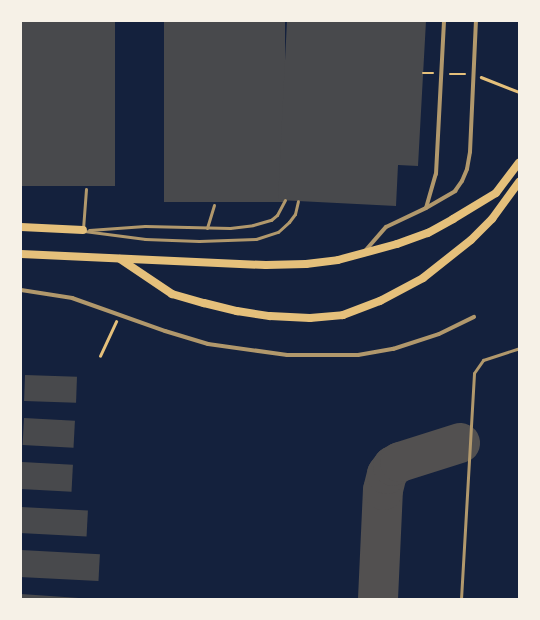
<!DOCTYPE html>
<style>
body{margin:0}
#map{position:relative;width:540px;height:620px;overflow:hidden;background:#14213d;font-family:Rubik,sans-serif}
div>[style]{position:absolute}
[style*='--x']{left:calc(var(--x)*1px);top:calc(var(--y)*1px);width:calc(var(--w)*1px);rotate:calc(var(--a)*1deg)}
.taxiway>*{height:40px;margin:-20px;padding:0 20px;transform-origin:20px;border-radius:20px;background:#525050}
.building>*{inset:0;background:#48494c;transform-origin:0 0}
.path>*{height:2.5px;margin:-1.25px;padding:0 1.25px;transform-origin:1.25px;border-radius:1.25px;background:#e5c07b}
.service>*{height:3px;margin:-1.5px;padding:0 1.5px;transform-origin:1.5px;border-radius:1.5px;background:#b1986c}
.minor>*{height:4px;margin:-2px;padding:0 2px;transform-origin:2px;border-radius:2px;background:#b1986c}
.secondary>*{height:8px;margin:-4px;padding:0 4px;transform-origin:4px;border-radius:4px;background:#e5c07b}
span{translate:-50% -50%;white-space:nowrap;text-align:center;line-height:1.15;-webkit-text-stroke:3px #f6f1e7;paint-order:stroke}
.frame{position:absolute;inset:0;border:22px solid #f6f1e7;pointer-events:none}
</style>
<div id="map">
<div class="taxiway">
<div style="--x:378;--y:599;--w:109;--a:-87.4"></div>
<div style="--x:383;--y:490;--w:16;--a:-76"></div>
<div style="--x:387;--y:474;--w:10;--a:-53"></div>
<div style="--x:393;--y:466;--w:8;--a:-30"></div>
<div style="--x:400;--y:462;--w:63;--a:-17.6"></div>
</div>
<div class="building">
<div style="left:21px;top:21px;width:94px;height:165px"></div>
<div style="left:164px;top:21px;width:121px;height:181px"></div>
<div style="clip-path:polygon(287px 21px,426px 21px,418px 166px,398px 165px,396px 206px,278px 200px)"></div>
<div style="left:25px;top:375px;width:52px;height:26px;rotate:2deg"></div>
<div style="left:24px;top:418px;width:51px;height:27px;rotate:3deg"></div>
<div style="left:22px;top:462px;width:51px;height:27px;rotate:3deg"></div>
<div style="left:21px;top:507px;width:67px;height:26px;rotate:3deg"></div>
<div style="left:21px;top:550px;width:79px;height:27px;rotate:3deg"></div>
<div style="clip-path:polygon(21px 594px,79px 598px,79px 599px,21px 599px)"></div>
</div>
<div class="path">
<div style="--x:423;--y:73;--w:10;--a:0"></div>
<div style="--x:450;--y:74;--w:15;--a:0"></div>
<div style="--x:481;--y:77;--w:41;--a:21.5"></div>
<div style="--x:100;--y:356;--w:38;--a:-65"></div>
</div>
<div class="service">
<div style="--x:207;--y:228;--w:24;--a:-73"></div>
<div style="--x:83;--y:229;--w:40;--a:-85.7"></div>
<div style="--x:89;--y:230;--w:56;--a:-4.1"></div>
<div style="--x:145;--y:226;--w:85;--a:1.3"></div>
<div style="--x:230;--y:228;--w:23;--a:-7"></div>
<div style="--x:253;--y:225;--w:19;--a:-16"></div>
<div style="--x:271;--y:220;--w:8;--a:-40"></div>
<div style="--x:277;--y:215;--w:17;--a:-62"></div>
<div style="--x:84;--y:231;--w:62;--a:7.5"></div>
<div style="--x:145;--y:239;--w:54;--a:2.1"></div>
<div style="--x:199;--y:241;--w:57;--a:-2"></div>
<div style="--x:256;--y:239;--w:23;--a:-18"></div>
<div style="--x:278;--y:232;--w:15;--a:-42"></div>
<div style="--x:289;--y:222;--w:10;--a:-53"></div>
<div style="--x:295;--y:214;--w:13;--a:-77"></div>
<div style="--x:461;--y:599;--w:226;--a:-86.7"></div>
<div style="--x:474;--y:373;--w:16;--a:-55"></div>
<div style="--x:483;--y:360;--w:38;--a:-18"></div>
</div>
<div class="minor">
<div style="--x:426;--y:208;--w:35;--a:-74"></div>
<div style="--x:436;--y:174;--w:153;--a:-87"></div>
<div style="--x:365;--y:251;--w:32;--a:-49"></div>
<div style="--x:386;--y:227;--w:44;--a:-25.4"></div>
<div style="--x:426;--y:208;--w:34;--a:-30"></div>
<div style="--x:455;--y:191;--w:12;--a:-55"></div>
<div style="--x:462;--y:181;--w:13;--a:-67"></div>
<div style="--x:467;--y:169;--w:17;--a:-80"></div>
<div style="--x:470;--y:152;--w:131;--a:-87.4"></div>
<div style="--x:21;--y:290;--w:52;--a:8.9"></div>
<div style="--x:72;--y:298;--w:99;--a:19.5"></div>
<div style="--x:165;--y:331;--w:45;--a:16.8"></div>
<div style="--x:208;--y:344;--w:80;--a:7.9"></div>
<div style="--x:287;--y:355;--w:71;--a:0"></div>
<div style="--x:358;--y:355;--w:36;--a:-10"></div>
<div style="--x:393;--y:349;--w:48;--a:-18.1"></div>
<div style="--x:439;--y:334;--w:39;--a:-26"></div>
</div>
<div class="secondary">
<div style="--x:21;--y:227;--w:62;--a:2.8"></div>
<div style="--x:21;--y:254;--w:245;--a:2.6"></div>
<div style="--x:266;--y:265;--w:40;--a:-1.4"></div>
<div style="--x:306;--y:264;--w:32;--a:-7"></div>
<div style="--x:338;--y:260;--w:61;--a:-15.2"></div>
<div style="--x:397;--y:244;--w:33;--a:-20"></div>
<div style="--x:428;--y:233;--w:29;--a:-29"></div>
<div style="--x:453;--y:219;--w:50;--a:-31.2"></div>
<div style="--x:496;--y:193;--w:38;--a:-53"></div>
<div style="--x:120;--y:259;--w:63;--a:33.9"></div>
<div style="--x:172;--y:294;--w:33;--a:16"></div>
<div style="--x:204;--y:303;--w:34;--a:14"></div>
<div style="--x:237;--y:311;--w:33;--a:9"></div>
<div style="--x:270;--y:316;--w:40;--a:2.9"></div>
<div style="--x:310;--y:318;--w:33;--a:-5"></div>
<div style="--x:343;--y:315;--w:40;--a:-21"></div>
<div style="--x:380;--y:301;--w:49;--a:-28.1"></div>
<div style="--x:423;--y:278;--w:61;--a:-38.4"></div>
<div style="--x:471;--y:240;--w:30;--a:-45"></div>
<div style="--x:492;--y:219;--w:46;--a:-53.9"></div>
</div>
<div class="frame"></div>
</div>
